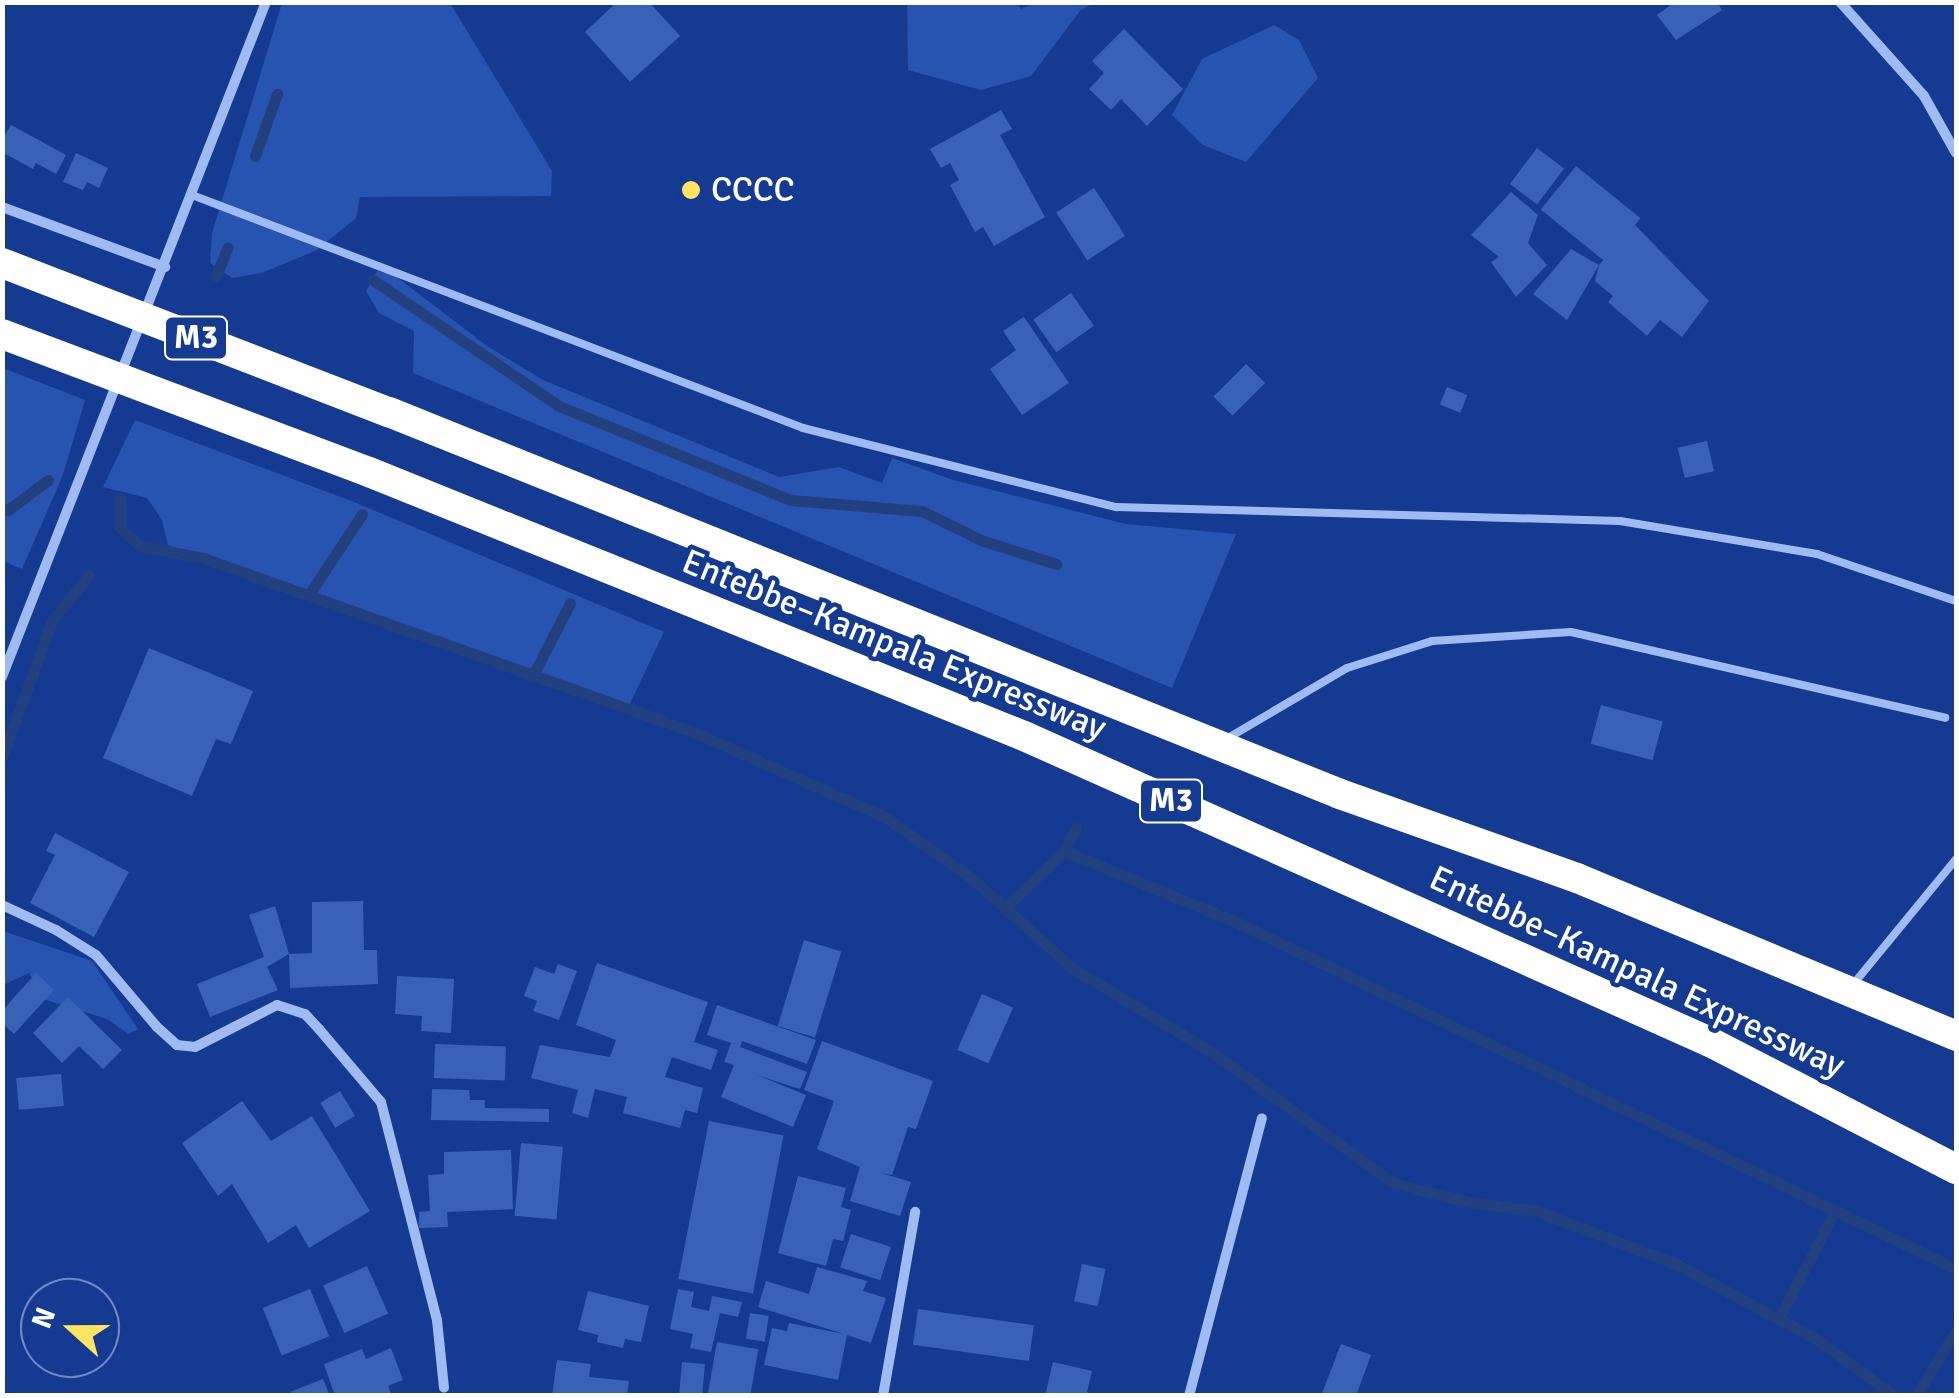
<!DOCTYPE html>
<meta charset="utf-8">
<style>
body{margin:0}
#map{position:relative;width:1959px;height:1398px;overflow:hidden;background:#143b91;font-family:Signika,sans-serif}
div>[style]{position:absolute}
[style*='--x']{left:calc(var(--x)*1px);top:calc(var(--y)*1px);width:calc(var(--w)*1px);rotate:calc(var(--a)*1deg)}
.green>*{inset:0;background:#2654b0}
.stream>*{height:11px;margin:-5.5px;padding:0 5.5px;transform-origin:5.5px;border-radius:5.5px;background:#224080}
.building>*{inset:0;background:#3862b8;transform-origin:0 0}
.service>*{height:8px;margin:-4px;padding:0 4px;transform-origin:4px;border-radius:4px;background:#a0bbf1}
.minor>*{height:10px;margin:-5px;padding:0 5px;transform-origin:5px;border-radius:5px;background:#a0bbf1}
.motorway>*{height:30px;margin:-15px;padding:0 15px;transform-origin:15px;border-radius:15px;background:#fff}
.motorway-bridge>*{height:30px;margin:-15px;padding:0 15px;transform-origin:15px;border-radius:15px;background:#fff}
.dots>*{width:28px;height:28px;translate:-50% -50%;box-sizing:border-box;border:5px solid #143b91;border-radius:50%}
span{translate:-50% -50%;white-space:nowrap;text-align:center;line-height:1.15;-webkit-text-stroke:9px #143b91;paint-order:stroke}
.shield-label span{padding:2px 8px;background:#143b91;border:2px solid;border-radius:8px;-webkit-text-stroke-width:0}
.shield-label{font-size:32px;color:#fff;font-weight:700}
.poi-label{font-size:35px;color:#fff}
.left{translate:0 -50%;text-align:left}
.street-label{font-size:35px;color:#fff}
.frame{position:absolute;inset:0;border:5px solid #fff;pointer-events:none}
.north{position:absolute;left:20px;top:1278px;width:100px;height:100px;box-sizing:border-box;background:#143b91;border:2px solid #7289bd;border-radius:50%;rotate:291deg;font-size:28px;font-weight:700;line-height:40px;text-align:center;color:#fff}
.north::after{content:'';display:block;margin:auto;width:35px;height:45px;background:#ffe460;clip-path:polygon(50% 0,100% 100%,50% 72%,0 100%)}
</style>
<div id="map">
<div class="green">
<div style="clip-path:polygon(907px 2px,1017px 3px,1021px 9px,1035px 3px,1093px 3px,1080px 11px,1031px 76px,981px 90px,908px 70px)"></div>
<div style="clip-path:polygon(282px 3px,450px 3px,552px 171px,551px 196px,360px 197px,356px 218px,317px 250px,262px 273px,232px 278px,210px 263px,212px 233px)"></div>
<div style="clip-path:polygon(1274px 25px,1299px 40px,1318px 78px,1246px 162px,1203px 145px,1172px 115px,1202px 59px)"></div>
<div style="clip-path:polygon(377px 271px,394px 275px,487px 346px,543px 380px,779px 477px,839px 467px,882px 483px,892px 458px,953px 480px,1126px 524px,1236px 534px,1172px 688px,413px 373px,414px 331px,379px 313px,366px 291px)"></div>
<div style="clip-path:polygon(3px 368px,85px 400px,63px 475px,22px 569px,3px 561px)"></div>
<div style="clip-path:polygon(135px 420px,354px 502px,664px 632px,627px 710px,168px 545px,162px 520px,147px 498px,103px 487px)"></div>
<div style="clip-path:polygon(3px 931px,92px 961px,138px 1029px,128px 1034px,107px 1019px,43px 999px,29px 973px,3px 985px)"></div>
</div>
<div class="stream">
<div style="--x:255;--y:156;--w:66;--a:-70.5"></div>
<div style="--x:216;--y:276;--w:31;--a:-68"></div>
<div style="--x:373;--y:280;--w:225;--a:34.1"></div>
<div style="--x:559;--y:406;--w:250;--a:22.1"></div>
<div style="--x:791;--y:500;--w:131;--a:4.8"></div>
<div style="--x:922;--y:511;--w:66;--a:26.2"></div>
<div style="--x:981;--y:540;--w:79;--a:17.7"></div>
<div style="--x:120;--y:498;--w:30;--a:90"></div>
<div style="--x:120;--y:528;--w:27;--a:42"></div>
<div style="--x:140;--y:546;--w:64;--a:10.8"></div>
<div style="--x:203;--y:558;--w:518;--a:19.52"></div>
<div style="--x:691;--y:731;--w:212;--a:23.9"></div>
<div style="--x:885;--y:817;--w:109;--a:35.3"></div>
<div style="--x:974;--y:880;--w:132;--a:41.9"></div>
<div style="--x:1072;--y:968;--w:165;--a:31.1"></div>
<div style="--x:1213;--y:1053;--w:222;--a:35.8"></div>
<div style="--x:1393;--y:1183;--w:78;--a:14"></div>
<div style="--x:1469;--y:1202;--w:69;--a:7.5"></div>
<div style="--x:1537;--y:1211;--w:149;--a:20.9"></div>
<div style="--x:1676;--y:1264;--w:159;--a:28.2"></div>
<div style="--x:1816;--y:1339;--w:97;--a:35.8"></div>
<div style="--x:2;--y:508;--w:6;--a:18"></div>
<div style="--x:8;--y:510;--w:50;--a:-36.9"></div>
<div style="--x:308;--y:596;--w:98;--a:-56.6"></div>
<div style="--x:532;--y:677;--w:83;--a:-62.8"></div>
<div style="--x:2;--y:757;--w:145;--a:-69.8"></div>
<div style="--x:52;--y:621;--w:59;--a:-51.2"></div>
<div style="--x:1064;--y:851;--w:184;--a:22.4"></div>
<div style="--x:1234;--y:921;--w:801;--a:25.73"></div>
<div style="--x:1004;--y:909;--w:83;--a:-44"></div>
<div style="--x:1064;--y:851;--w:26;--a:-62"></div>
<div style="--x:1779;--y:1319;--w:123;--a:-62.8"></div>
<div style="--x:1916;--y:1396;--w:77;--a:-58.8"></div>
</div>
<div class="building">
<div style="clip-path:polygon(617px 2px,649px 2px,680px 36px,630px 82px,585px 32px)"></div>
<div style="clip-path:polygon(1675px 2px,1717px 2px,1722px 10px,1676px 40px,1657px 15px)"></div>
<div style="clip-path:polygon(1124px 29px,1183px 89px,1147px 126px,1121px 99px,1111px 110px,1089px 89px,1104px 73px,1092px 61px)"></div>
<div style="clip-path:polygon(1001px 110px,1012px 129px,1000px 135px,1045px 217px,994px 246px,983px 227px,975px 232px,950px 185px,959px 180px,950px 163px,941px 168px,930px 149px)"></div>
<div style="clip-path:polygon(11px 125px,66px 155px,56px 174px,36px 163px,33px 169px,2px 152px,2px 140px)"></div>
<div style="left:1537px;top:148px;width:34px;height:45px;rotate:37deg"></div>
<div style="clip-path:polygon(76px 153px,108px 168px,99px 188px,87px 182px,83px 190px,63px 182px)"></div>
<div style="left:1576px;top:166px;width:83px;height:56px;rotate:39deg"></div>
<div style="left:1094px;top:188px;width:57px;height:45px;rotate:57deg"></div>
<div style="clip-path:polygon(1511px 192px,1538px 215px,1528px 243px,1547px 265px,1516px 297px,1491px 262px,1499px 257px,1471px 235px)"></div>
<div style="clip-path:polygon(1635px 225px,1709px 301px,1682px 337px,1660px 320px,1647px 336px,1608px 302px,1613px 296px,1595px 281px,1599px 265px)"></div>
<div style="clip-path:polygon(1571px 249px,1599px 265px,1567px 320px,1533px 294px)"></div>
<div style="left:1071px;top:293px;width:40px;height:46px;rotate:55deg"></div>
<div style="clip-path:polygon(1024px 317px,1069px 383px,1022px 415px,990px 369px,1016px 350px,1003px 331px)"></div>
<div style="left:1246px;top:364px;width:27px;height:46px;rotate:45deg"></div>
<div style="left:1447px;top:387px;width:22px;height:19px;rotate:22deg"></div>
<div style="left:1707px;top:441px;width:31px;height:30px;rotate:77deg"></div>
<div style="clip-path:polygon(149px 648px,253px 691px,231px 744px,216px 739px,192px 796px,103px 758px)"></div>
<div style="left:1601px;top:705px;width:64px;height:40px;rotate:15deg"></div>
<div style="clip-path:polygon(55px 833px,129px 872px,94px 937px,30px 903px,55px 855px,46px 851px)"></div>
<div style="clip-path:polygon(363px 901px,364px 950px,377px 950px,378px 984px,290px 988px,289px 954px,312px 953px,312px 902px)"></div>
<div style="clip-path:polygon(275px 906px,289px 954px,267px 967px,278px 990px,210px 1017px,197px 984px,264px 957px,249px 915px)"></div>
<div style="left:804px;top:940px;width:39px;height:90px;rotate:17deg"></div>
<div style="clip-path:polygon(597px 963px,708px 1002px,694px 1042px,718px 1050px,711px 1070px,672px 1057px,665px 1077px,703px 1088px,697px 1113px,685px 1110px,680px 1128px,623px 1113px,627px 1097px,595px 1089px,588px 1118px,572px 1113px,578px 1090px,531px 1078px,540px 1045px,610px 1057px,616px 1040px,576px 1025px)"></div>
<div style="clip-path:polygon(558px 964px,577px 971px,559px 1020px,533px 1011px,537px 1001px,524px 996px,535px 967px,554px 974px)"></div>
<div style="clip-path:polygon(36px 973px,54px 990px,14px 1034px,2px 1023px,2px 1011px)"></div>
<div style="clip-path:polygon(397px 976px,454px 979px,451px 1033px,421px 1031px,422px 1016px,395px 1014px)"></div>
<div style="left:982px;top:994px;width:34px;height:61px;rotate:24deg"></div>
<div style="clip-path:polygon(68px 997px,122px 1050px,103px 1069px,79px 1046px,62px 1063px,33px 1033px)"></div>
<div style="clip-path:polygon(717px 1005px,816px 1040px,807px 1064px,742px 1041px,740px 1047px,807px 1072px,800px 1089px,757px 1075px,806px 1095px,793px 1127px,721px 1097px,734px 1065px,724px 1062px,731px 1043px,707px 1035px)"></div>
<div style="clip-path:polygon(822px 1041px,933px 1081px,916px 1129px,908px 1127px,892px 1175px,881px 1173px,911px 1182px,900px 1216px,850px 1201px,860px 1167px,817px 1149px,834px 1101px,804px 1090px)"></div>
<div style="left:435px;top:1044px;width:71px;height:34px;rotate:2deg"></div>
<div style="left:61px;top:1074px;width:32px;height:45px;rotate:85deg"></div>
<div style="clip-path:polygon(432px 1089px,469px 1090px,470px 1100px,485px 1100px,485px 1108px,549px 1109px,549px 1122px,431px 1120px)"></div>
<div style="left:340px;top:1091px;width:29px;height:23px;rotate:59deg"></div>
<div style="clip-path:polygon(242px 1101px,271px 1141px,312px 1116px,370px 1211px,309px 1248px,296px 1225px,268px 1243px,232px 1184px,218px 1196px,182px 1143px)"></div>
<div style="left:709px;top:1121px;width:76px;height:161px;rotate:11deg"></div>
<div style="left:521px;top:1143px;width:42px;height:73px;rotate:5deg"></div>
<div style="clip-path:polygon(511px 1150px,513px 1209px,447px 1212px,448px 1227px,419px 1228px,419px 1212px,430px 1211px,428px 1175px,444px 1174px,444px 1152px)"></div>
<div style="clip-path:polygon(798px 1176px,846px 1188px,841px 1207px,851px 1210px,843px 1241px,833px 1239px,826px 1266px,778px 1253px)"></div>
<div style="left:851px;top:1234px;width:42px;height:35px;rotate:18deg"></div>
<div style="left:1082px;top:1264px;width:24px;height:38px;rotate:12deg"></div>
<div style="left:367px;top:1266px;width:52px;height:48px;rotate:66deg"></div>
<div style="clip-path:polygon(817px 1267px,867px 1281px,863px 1291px,886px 1298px,871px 1343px,847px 1335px,838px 1380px,764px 1365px,772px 1328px,787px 1331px,789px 1323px,844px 1334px,758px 1307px,766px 1281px,809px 1294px)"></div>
<div style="left:310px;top:1289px;width:51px;height:51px;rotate:68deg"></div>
<div style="clip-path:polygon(678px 1289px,694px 1292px,691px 1307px,709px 1311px,712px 1296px,742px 1302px,738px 1317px,720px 1313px,711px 1352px,690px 1348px,693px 1334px,670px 1329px)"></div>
<div style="clip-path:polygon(588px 1291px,649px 1306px,641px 1342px,625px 1339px,623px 1348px,597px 1342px,598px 1335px,578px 1330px)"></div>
<div style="left:918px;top:1309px;width:117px;height:36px;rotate:8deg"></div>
<div style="left:750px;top:1313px;width:19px;height:26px;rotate:9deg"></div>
<div style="left:717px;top:1342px;width:42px;height:53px;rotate:10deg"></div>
<div style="clip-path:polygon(1341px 1344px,1371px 1355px,1356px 1396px,1321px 1396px)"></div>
<div style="clip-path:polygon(391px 1348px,403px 1380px,388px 1386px,392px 1396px,335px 1396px,324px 1364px,362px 1349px,366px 1359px)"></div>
<div style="clip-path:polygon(557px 1360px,591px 1364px,589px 1377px,629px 1381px,627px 1396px,552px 1396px)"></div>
<div style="left:682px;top:1362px;width:23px;height:34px;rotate:5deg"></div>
<div style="clip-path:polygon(1053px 1362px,1092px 1371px,1087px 1392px,1097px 1396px,1045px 1396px)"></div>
<div style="clip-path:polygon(323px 1379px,330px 1396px,292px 1396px,290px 1392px)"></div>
</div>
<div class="service">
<div style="--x:192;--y:195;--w:654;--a:20.87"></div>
<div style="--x:803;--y:428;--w:323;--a:14.2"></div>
<div style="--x:1116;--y:507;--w:504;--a:1.59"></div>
<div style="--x:1620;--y:521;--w:200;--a:9.5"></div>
<div style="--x:1817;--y:554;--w:147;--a:18.7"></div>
<div style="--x:1228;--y:738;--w:138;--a:-30.5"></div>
<div style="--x:1347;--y:668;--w:89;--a:-17.6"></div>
<div style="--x:1432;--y:641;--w:139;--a:-3.7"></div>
<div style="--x:1571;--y:632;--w:384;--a:12.9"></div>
<div style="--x:1851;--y:987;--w:166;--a:-50.6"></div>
</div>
<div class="minor">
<div style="--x:1840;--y:2;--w:126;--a:48.2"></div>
<div style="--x:1924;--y:96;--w:65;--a:60.7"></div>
<div style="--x:2;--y:207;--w:174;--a:20.2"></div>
<div style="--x:2;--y:677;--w:725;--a:-68.64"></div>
<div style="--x:2;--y:905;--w:60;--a:24.8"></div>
<div style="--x:56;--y:930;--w:47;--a:32"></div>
<div style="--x:96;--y:955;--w:94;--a:49.7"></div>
<div style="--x:157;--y:1027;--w:27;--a:42"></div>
<div style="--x:177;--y:1045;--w:18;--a:6"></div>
<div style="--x:195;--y:1047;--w:92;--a:-27.1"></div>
<div style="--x:277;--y:1005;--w:29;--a:18"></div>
<div style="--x:305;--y:1014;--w:21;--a:47"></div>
<div style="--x:319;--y:1029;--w:96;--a:49.7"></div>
<div style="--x:381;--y:1102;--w:225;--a:75.6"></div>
<div style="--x:437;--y:1320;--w:68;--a:84.1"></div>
<div style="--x:883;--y:1396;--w:187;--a:-80.1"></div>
<div style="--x:1189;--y:1396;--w:287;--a:-75.3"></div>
</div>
<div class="motorway">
<div style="--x:389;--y:412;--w:1025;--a:21.88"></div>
<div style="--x:1340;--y:794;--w:251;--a:19.5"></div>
<div style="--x:1577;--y:878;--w:411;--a:22.6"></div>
<div style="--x:369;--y:472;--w:706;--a:21.95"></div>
<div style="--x:1024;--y:736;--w:751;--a:24.04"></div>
<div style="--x:1710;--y:1042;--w:277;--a:27.3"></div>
</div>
<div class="motorway-bridge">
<div style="--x:2;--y:263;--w:415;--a:21.1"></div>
<div style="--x:2;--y:334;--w:392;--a:20.6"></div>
</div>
<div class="dots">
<div style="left:691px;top:190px;background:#ffe460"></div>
</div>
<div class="shield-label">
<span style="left:196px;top:338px">M3</span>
<span style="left:1171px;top:801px">M3</span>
</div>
<div class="poi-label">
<span class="left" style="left:711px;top:190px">CCCC</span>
</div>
<div class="street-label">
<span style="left:894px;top:645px;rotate:22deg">Entebbe–Kampala Expressway</span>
<span style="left:1637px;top:972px;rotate:25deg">Entebbe–Kampala Expressway</span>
</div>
<div class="frame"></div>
<div class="north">N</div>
</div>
